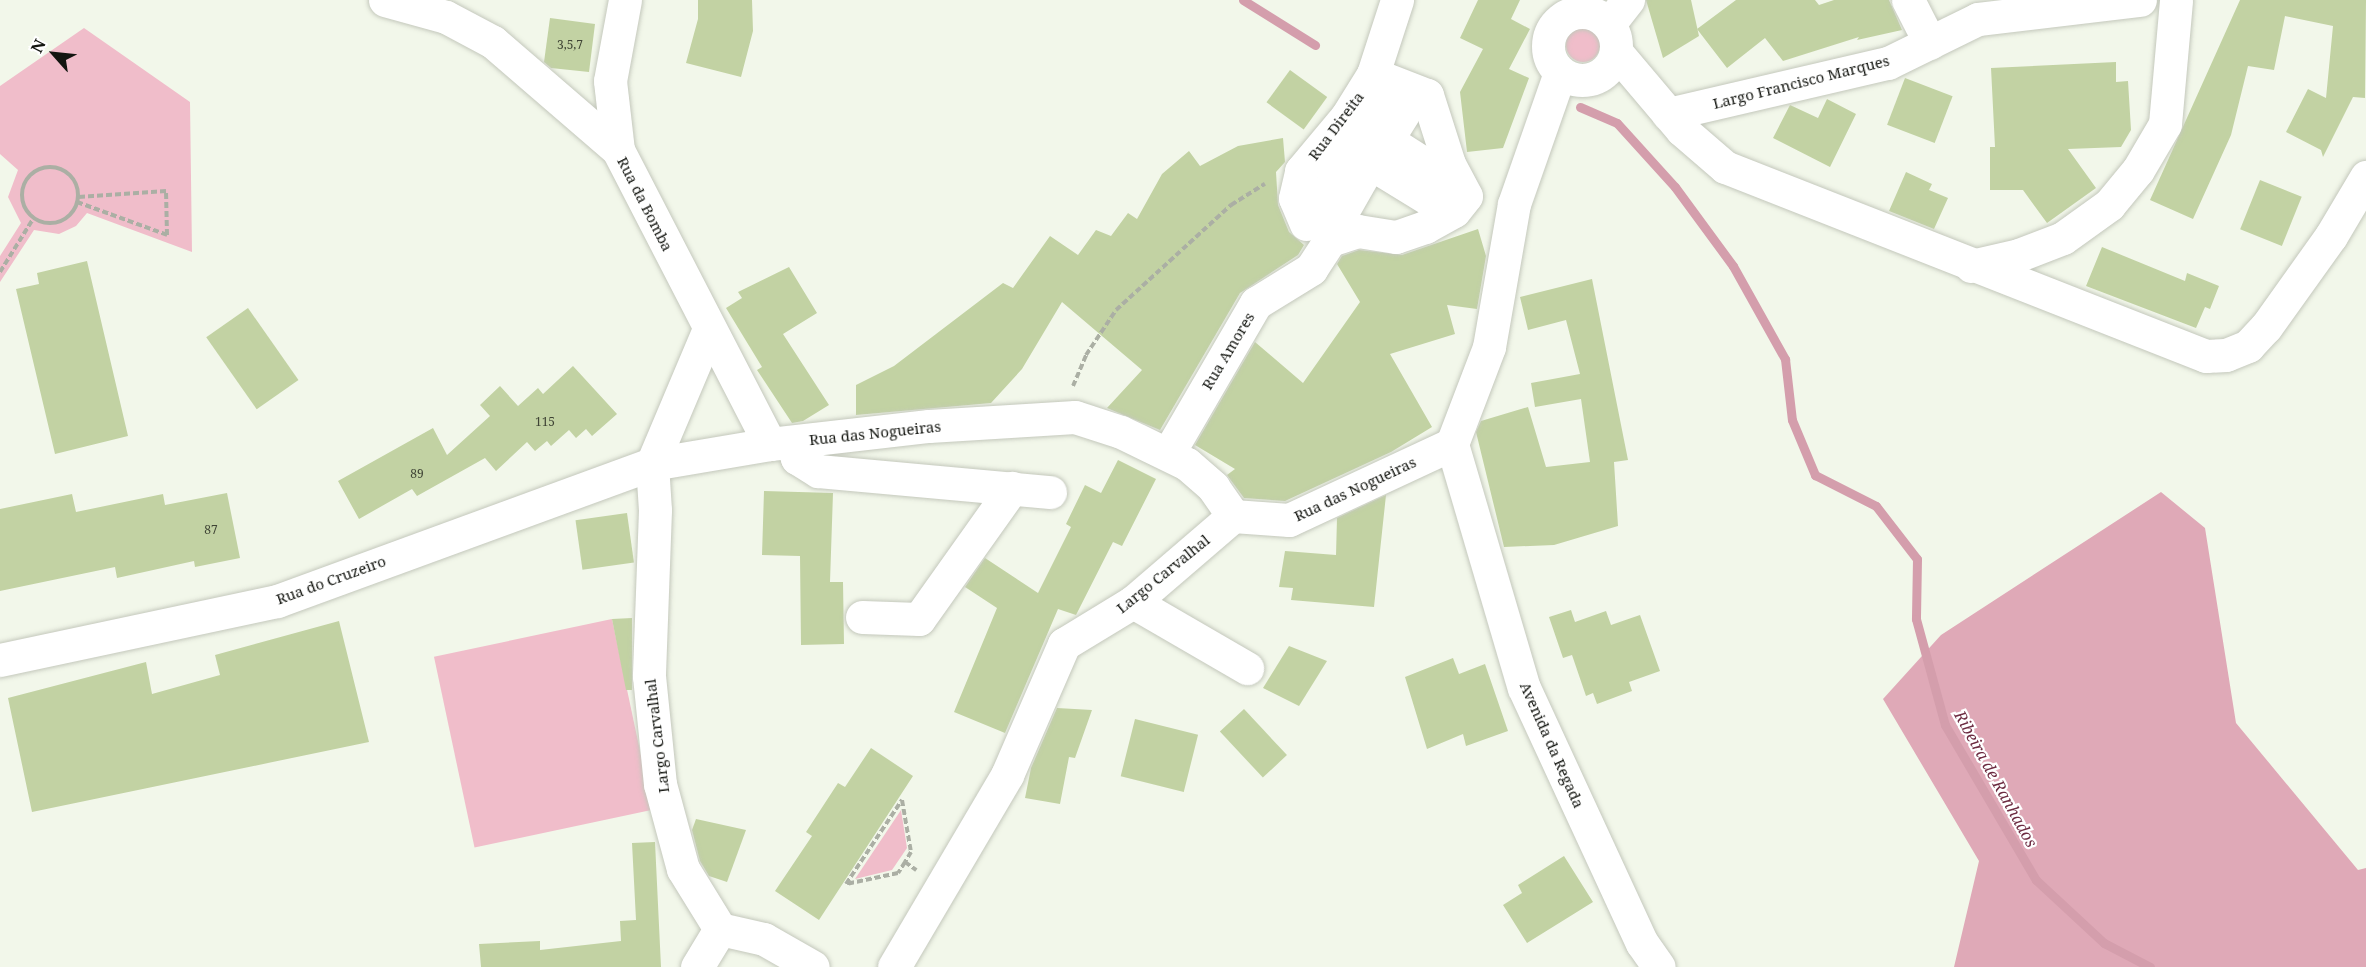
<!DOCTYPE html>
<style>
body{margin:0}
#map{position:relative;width:2366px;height:967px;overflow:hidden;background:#f2f7ea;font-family:"Noto Serif",serif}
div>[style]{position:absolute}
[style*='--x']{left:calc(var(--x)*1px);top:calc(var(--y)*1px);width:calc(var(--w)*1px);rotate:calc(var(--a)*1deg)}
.green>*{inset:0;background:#f0bdca;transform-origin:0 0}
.round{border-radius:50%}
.forest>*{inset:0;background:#dfa9b7}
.stream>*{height:9px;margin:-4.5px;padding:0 4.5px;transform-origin:4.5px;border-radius:4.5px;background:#d49eac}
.building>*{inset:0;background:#c2d2a3;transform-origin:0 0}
.path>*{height:4px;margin-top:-2px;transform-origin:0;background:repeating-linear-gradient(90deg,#abafa4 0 6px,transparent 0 9px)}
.path>.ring{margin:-2px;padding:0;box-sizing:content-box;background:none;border:4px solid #abafa4;border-radius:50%}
.roads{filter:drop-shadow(0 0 2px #c4c8bc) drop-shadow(0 0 2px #c4c8bc)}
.minor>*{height:33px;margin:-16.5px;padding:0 16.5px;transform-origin:16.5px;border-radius:16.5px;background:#fff}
.minor>.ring{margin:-16.5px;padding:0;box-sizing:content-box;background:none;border:33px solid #fff;border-radius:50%}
span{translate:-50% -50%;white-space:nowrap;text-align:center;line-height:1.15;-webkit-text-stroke:4.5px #fff;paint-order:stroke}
.number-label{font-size:12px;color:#3f4435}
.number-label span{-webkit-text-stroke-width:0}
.street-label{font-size:15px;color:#131510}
.water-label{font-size:16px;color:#6d2c42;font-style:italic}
.north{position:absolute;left:24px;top:24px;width:60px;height:60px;-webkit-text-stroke:4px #fff;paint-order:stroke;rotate:297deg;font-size:16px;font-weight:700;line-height:24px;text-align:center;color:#131510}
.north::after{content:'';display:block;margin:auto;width:21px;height:27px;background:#131510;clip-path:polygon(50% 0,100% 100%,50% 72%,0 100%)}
</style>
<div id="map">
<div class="green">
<div class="round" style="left:1566px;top:28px;width:34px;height:34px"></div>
<div style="clip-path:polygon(84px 28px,190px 102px,192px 252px,87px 213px,76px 226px,59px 234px,34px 230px,0 282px,0 256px,21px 223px,8px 197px,18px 170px,0 154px,0 86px)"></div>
<div style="left:612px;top:619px;width:195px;height:182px;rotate:78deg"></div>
<div style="clip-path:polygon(901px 810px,907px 848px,892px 870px,855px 879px)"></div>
</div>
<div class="forest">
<div style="clip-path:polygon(2161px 492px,2205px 528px,2236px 723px,2358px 870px,2366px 868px,2366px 967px,1954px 967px,1979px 861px,1883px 699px,1941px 635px)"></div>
</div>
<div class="stream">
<div style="--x:1243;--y:0;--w:85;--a:32"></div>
<div style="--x:1580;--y:107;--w:40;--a:23.4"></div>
<div style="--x:1617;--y:123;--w:86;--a:47.8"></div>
<div style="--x:1675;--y:187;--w:98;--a:53.7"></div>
<div style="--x:1733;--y:266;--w:107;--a:60.8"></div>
<div style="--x:1785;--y:359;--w:61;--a:83.5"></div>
<div style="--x:1792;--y:420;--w:60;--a:67.3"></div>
<div style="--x:1815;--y:475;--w:68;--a:26.9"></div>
<div style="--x:1876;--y:506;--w:67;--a:52.3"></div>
<div style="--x:1917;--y:559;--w:60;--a:91"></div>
<div style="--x:1916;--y:619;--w:110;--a:74.7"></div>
<div style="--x:1945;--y:725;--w:180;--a:59.6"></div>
<div style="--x:2036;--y:880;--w:93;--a:42.8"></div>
<div style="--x:2104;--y:943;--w:52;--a:27.6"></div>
</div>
<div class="building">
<div style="clip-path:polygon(698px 0,752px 0,753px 31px,741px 77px,686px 63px,698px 19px)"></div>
<div style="clip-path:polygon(1478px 0,1520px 0,1511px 19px,1530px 29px,1509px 69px,1529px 78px,1503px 148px,1467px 152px,1460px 92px,1483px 49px,1460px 38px)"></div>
<div style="clip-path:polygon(1646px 0,1691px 0,1699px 36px,1663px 58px)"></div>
<div style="clip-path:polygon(1736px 0,1815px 0,1819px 5px,1834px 0,1889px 0,1902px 30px,1857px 40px,1859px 37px,1783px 61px,1765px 38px,1727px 68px,1697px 29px)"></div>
<div style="clip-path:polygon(2240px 0,2366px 0,2365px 98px,2353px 97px,2323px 157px,2321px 150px,2286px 132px,2308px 89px,2326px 98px,2333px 26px,2285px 16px,2274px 70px,2248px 66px,2231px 135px,2193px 219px,2150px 200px)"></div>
<div style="clip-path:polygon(550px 18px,595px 24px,589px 72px,551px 68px,544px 62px)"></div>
<div style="clip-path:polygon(2116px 62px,2116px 82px,2128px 81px,2131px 130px,2121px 147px,2068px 149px,2096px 188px,2047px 223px,2023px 190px,1990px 190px,1990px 147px,1995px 147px,1991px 68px)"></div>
<div style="left:1290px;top:70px;width:46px;height:40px;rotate:36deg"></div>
<div style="left:1905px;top:78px;width:51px;height:50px;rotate:21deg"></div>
<div style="clip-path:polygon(1827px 99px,1856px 114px,1830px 167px,1773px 138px,1790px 105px,1818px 118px)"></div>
<div style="clip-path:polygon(1283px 138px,1285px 162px,1276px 172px,1278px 205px,1289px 232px,1304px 245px,1298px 255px,1240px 293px,1160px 430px,1107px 408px,1142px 370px,1062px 302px,1022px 369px,991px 403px,856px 415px,856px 385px,894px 366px,1003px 283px,1013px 288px,1050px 236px,1078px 255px,1096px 230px,1111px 236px,1128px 213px,1137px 219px,1162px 174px,1189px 151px,1200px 166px,1238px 146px)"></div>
<div style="clip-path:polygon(1906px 172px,1932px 184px,1929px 190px,1948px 198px,1934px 229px,1889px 211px)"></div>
<div style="left:2260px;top:180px;width:45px;height:53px;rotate:22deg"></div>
<div style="clip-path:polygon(1478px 229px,1486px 256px,1477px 309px,1447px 305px,1455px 334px,1390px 354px,1432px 427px,1391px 452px,1285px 501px,1244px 498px,1227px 475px,1235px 469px,1195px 445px,1255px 342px,1303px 383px,1360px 302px,1337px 264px,1342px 256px,1359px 250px,1402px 255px)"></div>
<div style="clip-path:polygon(2102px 247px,2185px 281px,2187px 273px,2219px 286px,2210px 309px,2205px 307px,2196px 328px,2086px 286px)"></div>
<div style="clip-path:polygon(87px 261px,128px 436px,55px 454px,16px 289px,39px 284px,37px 273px)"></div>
<div style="clip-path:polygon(789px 267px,817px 313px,783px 334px,829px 405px,803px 421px,792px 423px,757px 370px,762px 367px,726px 308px,742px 298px,738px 292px)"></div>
<div style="clip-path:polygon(1592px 279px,1628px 460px,1614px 462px,1618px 526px,1554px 545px,1504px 547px,1476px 432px,1481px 421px,1528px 407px,1546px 467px,1590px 462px,1581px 399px,1535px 407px,1531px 383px,1580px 374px,1566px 320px,1528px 330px,1520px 297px)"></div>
<div style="left:248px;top:308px;width:88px;height:51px;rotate:55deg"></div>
<div style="clip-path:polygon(573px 366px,617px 414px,592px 436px,586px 429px,576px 438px,569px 430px,551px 446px,547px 441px,535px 451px,527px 442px,496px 471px,485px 458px,417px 496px,412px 489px,359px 519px,338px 481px,433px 428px,447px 455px,490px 416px,480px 405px,500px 386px,518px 406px,538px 388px,543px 394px)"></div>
<div style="clip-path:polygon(1118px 460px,1156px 479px,1122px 546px,1113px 542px,1076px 615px,1058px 609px,1005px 733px,954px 712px,997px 608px,965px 587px,985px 558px,1038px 593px,1071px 527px,1066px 524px,1085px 485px,1101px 493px)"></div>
<div style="clip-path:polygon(764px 491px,833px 493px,830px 582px,843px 582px,844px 644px,801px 645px,800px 556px,762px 555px)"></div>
<div style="clip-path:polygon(227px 493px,240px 558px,195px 567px,194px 561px,117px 578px,115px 567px,0 591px,0 509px,72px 494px,76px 512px,163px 494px,165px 505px)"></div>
<div style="clip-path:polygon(1386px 495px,1374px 607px,1291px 600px,1293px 588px,1279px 587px,1285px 551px,1336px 555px,1337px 518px)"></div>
<div style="left:627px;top:513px;width:50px;height:52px;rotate:82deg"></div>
<div style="clip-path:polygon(1571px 610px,1575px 622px,1606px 611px,1611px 625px,1640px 615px,1660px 671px,1629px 682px,1632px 691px,1597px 704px,1593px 693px,1586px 696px,1572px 655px,1563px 658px,1549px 617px)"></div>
<div style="clip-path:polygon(632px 618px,632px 690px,626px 690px,612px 619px)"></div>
<div style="clip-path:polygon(339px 621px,369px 742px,32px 812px,8px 698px,146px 662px,152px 694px,220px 675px,215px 655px)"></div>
<div style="clip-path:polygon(1289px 646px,1327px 661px,1299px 706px,1263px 688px)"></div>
<div style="clip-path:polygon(1453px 658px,1459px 674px,1485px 664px,1508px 731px,1466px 746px,1463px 734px,1427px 749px,1405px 677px)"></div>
<div style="clip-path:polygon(1057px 708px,1092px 710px,1075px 758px,1069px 757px,1060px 804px,1025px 798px,1031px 768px)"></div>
<div style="left:1244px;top:709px;width:63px;height:33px;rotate:47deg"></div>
<div style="left:1135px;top:719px;width:65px;height:59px;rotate:14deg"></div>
<div style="clip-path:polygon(871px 748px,913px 776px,819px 920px,775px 891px,812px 836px,806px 832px,838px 783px,845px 787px)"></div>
<div style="clip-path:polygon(696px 819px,746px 830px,727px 882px,709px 876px,700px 861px,692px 830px)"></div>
<div style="clip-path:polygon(655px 842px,661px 967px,481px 967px,479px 944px,540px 941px,540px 950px,621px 941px,620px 921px,636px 920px,632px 843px)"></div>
<div style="clip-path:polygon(1564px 856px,1593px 902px,1527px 943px,1503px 905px,1522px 893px,1518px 885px)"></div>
</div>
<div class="path">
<div class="ring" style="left:22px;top:167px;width:52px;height:52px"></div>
<div style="--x:77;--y:202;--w:96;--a:20.1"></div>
<div style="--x:167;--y:235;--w:44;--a:-91.3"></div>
<div style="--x:166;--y:191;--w:88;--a:176.1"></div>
<div style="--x:0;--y:272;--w:62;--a:-58.1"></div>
<div style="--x:1073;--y:386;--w:34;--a:-67"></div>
<div style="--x:1086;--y:355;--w:54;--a:-56.3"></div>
<div style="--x:1116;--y:310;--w:156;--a:-42.4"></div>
<div style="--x:1231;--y:205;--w:40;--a:-32"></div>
<div style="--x:905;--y:862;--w:13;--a:122"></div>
<div style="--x:898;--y:873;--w:53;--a:168.1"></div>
<div style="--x:846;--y:884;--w:101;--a:-56.3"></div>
<div style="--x:902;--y:800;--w:53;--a:80.2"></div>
<div style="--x:911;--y:852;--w:12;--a:121"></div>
<div style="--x:905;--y:862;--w:14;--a:36"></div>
</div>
<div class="roads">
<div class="minor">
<div style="--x:385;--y:0;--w:63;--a:15.6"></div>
<div style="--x:446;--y:17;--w:53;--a:28"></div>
<div style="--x:493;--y:42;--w:165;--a:40.8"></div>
<div style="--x:625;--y:0;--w:82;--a:100.5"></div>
<div style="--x:610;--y:81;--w:69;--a:83.4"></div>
<div style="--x:618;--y:150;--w:331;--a:62.7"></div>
<div style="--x:1908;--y:0;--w:48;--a:62.9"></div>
<div class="ring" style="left:1548px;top:12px;width:35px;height:35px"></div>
<div style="--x:1609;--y:24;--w:31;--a:-52"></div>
<div style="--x:1616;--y:52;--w:102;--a:49.8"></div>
<div style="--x:1682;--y:130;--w:57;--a:40.7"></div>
<div style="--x:1725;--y:167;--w:517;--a:21.45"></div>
<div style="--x:2206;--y:356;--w:20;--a:-3"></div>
<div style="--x:2226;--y:355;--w:24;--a:-22"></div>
<div style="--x:2248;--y:346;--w:26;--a:-47"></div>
<div style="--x:2266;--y:327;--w:112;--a:-54.5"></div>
<div style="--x:2331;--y:236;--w:69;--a:-59.3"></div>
<div style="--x:1373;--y:74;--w:58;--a:21.3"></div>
<div style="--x:1427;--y:95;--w:72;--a:72.3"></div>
<div style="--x:1449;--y:164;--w:36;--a:62"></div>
<div style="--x:1383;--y:102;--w:23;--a:31"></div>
<div style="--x:1403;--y:114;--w:31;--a:122"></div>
<div style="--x:1387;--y:140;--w:65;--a:32.5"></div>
<div style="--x:1442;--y:175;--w:27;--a:123"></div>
<div style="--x:1427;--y:198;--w:67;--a:-148.4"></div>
<div style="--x:1370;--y:163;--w:77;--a:119.6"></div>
<div style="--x:1332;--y:230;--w:31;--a:-149"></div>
<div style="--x:1305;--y:214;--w:23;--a:-56"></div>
<div style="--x:1318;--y:195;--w:6;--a:31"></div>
<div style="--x:1323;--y:198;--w:113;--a:-58"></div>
<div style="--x:1668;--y:114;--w:226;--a:-13.1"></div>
<div style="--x:1888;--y:63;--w:100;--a:-26.1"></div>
<div style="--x:1978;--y:19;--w:163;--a:-6.7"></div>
<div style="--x:1306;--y:224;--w:28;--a:-113"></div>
<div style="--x:1295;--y:198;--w:28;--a:-77"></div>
<div style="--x:1301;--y:171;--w:72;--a:-50.1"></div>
<div style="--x:1347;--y:116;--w:49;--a:-58.2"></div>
<div style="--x:1373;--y:74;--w:78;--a:-72"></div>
<div style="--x:1330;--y:240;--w:29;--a:-18"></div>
<div style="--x:1358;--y:231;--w:38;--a:9"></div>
<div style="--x:1396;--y:237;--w:31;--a:-19"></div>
<div style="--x:1425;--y:227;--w:33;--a:-29"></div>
<div style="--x:1454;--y:211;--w:19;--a:-51"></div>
<div style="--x:1971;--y:266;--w:49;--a:-12.9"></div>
<div style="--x:2019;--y:255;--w:47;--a:-21.1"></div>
<div style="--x:2063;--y:238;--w:57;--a:-35.7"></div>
<div style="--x:2109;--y:205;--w:45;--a:-50.4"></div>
<div style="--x:2138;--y:170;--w:53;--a:-59.6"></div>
<div style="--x:2165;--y:124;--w:124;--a:-84.9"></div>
<div style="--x:709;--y:329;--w:147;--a:112.9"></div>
<div style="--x:652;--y:464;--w:46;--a:86.3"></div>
<div style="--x:655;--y:510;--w:166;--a:92.1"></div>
<div style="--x:649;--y:676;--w:109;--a:84.2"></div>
<div style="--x:660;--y:784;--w:88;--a:74.9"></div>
<div style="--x:683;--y:869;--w:70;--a:58.3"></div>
<div style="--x:720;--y:929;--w:45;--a:12.8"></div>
<div style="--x:764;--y:939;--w:56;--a:29.7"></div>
<div style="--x:792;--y:442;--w:17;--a:73"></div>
<div style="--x:797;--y:458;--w:25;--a:32"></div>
<div style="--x:818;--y:471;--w:233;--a:5.2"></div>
<div style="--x:1452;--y:444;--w:254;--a:73.6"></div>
<div style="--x:1524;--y:688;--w:281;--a:65.2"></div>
<div style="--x:1642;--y:943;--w:29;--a:55"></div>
<div style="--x:1168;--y:454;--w:175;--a:-59.8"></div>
<div style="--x:1256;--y:303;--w:65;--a:-31.7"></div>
<div style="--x:1311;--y:269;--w:35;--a:-57"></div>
<div style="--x:1133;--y:602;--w:132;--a:30.1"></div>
<div style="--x:862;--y:617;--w:57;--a:2"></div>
<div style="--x:919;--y:619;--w:161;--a:-54.6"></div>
<div style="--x:0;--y:660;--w:283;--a:-12"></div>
<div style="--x:277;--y:601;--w:399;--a:-20.1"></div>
<div style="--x:652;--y:464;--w:120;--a:-9.6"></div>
<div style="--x:770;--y:444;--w:160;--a:-6.5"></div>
<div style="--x:929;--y:426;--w:146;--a:-3.5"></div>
<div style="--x:1075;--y:417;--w:48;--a:18.1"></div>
<div style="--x:1121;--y:432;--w:73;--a:25.9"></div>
<div style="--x:1187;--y:464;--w:35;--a:41"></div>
<div style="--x:1213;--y:487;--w:35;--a:55"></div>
<div style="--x:1233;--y:516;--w:56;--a:4.1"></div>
<div style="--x:1289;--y:520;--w:180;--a:-25"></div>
<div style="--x:1452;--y:444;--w:104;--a:-69.1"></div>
<div style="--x:1489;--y:347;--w:145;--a:-80.1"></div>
<div style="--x:1514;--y:204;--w:139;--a:-70.7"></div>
<div style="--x:697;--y:967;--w:44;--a:-58.8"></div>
<div style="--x:894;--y:967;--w:223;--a:-59.5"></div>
<div style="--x:1007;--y:775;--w:143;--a:-66.5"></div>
<div style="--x:1064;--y:644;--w:81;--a:-31.3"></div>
<div style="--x:1133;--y:602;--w:132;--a:-40.7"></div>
</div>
</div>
<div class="number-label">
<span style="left:570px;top:45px">3,5,7</span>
<span style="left:545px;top:422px">115</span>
<span style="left:417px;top:474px">89</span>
<span style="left:211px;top:530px">87</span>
</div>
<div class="street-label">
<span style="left:1801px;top:82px;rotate:-14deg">Largo Francisco Marques</span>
<span style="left:1336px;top:126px;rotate:-53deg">Rua Direita</span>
<span style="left:645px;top:204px;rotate:63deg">Rua da Bomba</span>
<span style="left:1228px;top:351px;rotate:-59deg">Rua Amores</span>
<span style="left:875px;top:433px;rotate:-6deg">Rua das Nogueiras</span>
<span style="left:1355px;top:489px;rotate:-25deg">Rua das Nogueiras</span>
<span style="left:1163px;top:574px;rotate:-39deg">Largo Carvalhal</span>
<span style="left:331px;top:580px;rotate:-20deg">Rua do Cruzeiro</span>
<span style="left:657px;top:736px;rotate:-97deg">Largo Carvalhal</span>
<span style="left:1552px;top:745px;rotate:66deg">Avenida da Regada</span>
</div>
<div class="water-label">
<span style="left:1996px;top:779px;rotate:61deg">Ribeira de Ranhados</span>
</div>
<div class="north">N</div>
</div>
